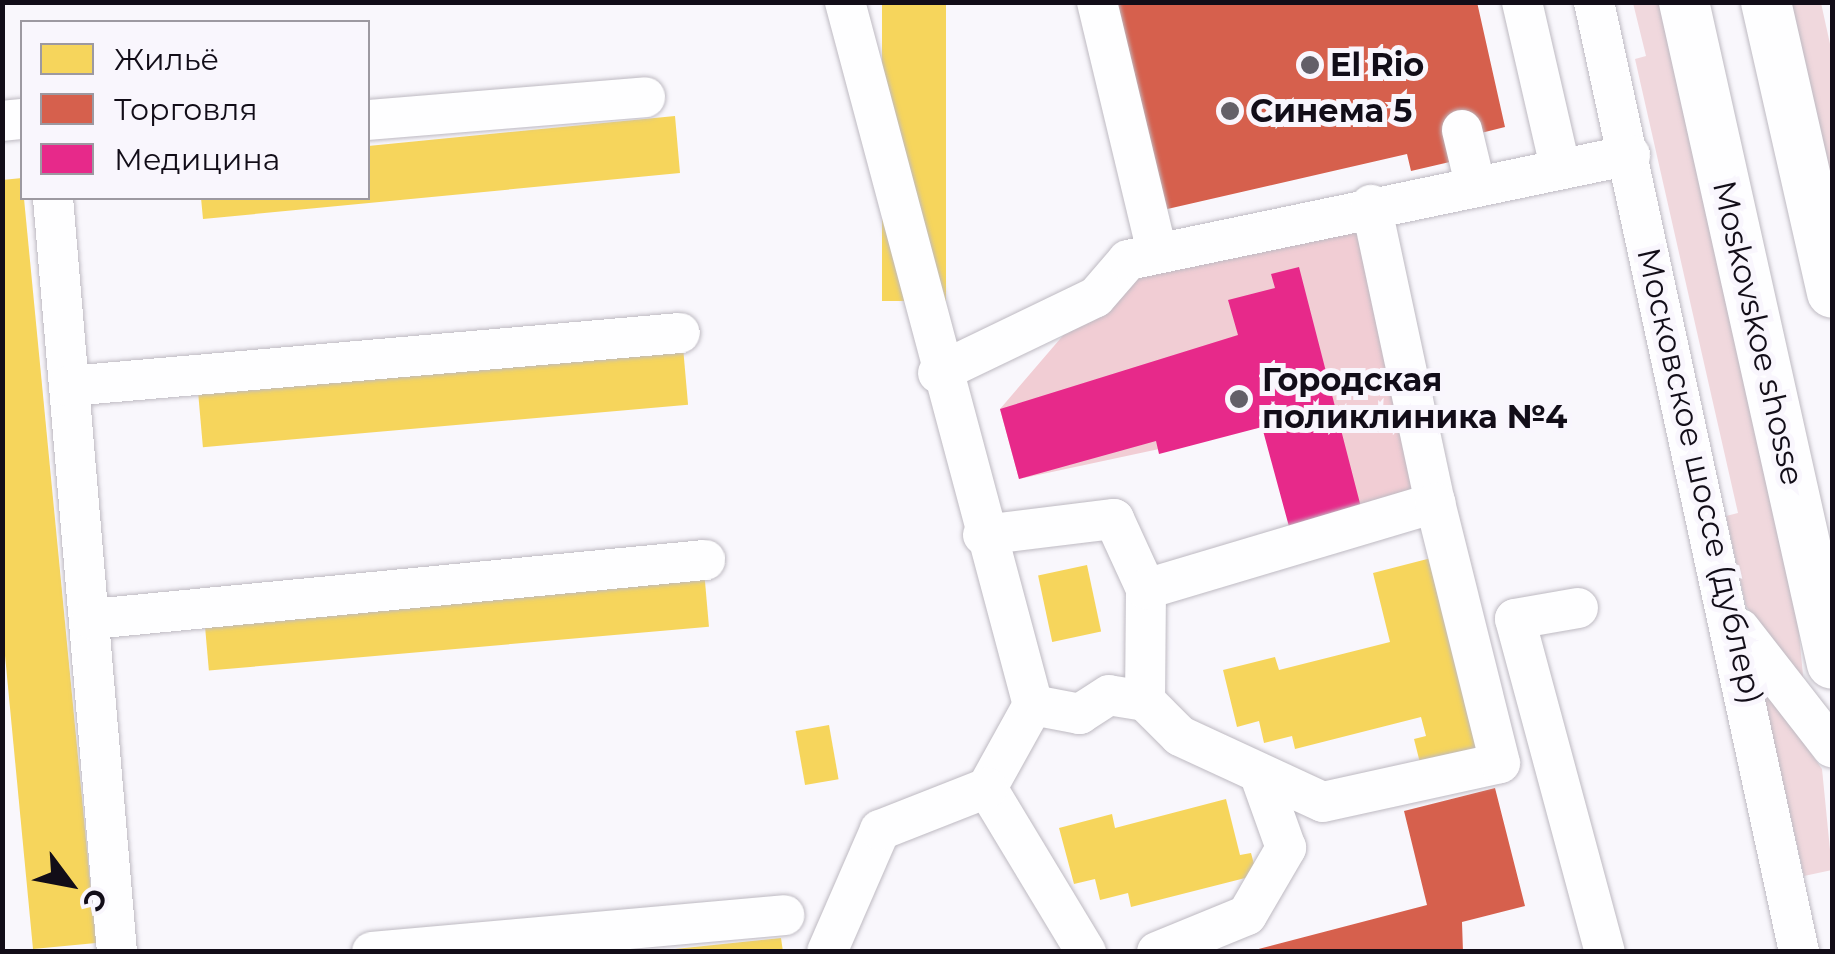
<!DOCTYPE html>
<meta charset="utf-8">
<style>
body{margin:0}
#map{position:relative;width:1835px;height:954px;overflow:hidden;background:#f9f7fc;font-family:Montserrat,sans-serif}
div>[style]{position:absolute}
[style*='--x']{left:calc(var(--x)*1px);top:calc(var(--y)*1px);width:calc(var(--w)*1px);rotate:calc(var(--a)*1deg)}
.green>*{inset:0;background:#f0d8dd}
.forest>*{inset:0;background:#f1cdd4}
.homes>*{inset:0;background:#f6d55c;transform-origin:0 0}
.shops>*{inset:0;background:#d6604d}
.health>*{inset:0;background:#e7298a}
.roads{filter:drop-shadow(0 0 2px #bebac2) drop-shadow(0 0 2px #bebac2)}
.minor>*{height:40px;margin:-20px;padding:0 20px;transform-origin:20px;border-radius:20px;background:#fefeff}
.major>*{height:50px;margin:-25px;padding:0 25px;transform-origin:25px;border-radius:25px;background:#fefeff}
.dots>*{width:28px;height:28px;translate:-50% -50%;box-sizing:border-box;border:5px solid #f9f6fd;border-radius:50%}
span{translate:-50% -50%;white-space:nowrap;text-align:center;line-height:1.15;-webkit-text-stroke:10px #f9f6fd;paint-order:stroke}
.poi-label{font-size:32px;color:#120d18;font-weight:700}
.left{translate:0 -50%;text-align:left}
.street-label{font-size:32px;color:#120d18}
.frame{position:absolute;inset:0;border:5px solid #120d18;pointer-events:none}
.legend{position:absolute;left:20px;top:20px;width:350px;height:180px;box-sizing:border-box;background:#f9f6fd;border:2px solid #9d99a1;margin:0;padding:12px 18px;list-style:none;font-size:30px;color:#120d18}
.legend li{display:flex;align-items:center;gap:20px;height:50px}
.legend b{width:50px;border:2px solid #9d99a1}
.north{position:absolute;left:20px;top:834px;width:100px;height:100px;-webkit-text-stroke:8px #f9f6fd;paint-order:stroke;rotate:122deg;font-size:28px;font-weight:700;line-height:40px;text-align:center;color:#120d18}
.north::after{content:'';display:block;margin:auto;width:35px;height:45px;background:#120d18;clip-path:polygon(50% 0,100% 100%,50% 72%,0 100%)}
</style>
<div id="map">
<div class="green">
<div style="clip-path:polygon(1633px 3px,1662px 3px,1797px 612px,1804px 686px,1746px 606px,1726px 516px,1738px 513px,1635px 59px,1646px 56px)"></div>
<div style="clip-path:polygon(1791px 3px,1821px 3px,1832px 53px,1832px 192px)"></div>
<div style="clip-path:polygon(1760px 681px,1822px 769px,1832px 870px,1804px 876px)"></div>
</div>
<div class="forest">
<div style="clip-path:polygon(1371px 205px,1435px 503px,1302px 543px,1262px 427px,1019px 479px,1000px 409px,1096px 297px,1157px 251px)"></div>
</div>
<div class="homes">
<div style="left:882px;top:2px;width:64px;height:299px"></div>
<div style="clip-path:polygon(675px 116px,680px 173px,203px 219px,201px 198px,368px 198px,368px 146px)"></div>
<div style="clip-path:polygon(22px 178px,96px 943px,33px 949px,2px 624px,2px 180px)"></div>
<div style="left:683px;top:347px;width:58px;height:487px;rotate:85deg"></div>
<div style="clip-path:polygon(1439px 556px,1488px 753px,1422px 771px,1414px 739px,1426px 736px,1421px 717px,1295px 749px,1292px 736px,1264px 743px,1259px 721px,1237px 727px,1223px 670px,1275px 657px,1279px 670px,1390px 642px,1373px 573px)"></div>
<div style="left:1087px;top:565px;width:68px;height:50px;rotate:78deg"></div>
<div style="left:704px;top:570px;width:57px;height:502px;rotate:85deg"></div>
<div style="left:829px;top:725px;width:55px;height:34px;rotate:80deg"></div>
<div style="clip-path:polygon(1226px 799px,1240px 855px,1251px 853px,1257px 875px,1131px 907px,1128px 893px,1100px 900px,1095px 879px,1074px 884px,1059px 828px,1112px 814px,1115px 828px)"></div>
<div style="clip-path:polygon(781px 938px,783px 952px,676px 952px,675px 949px)"></div>
</div>
<div class="shops">
<div style="clip-path:polygon(1115px 2px,1477px 2px,1505px 127px,1449px 141px,1454px 161px,1411px 171px,1407px 154px,1163px 210px)"></div>
<div style="clip-path:polygon(1495px 788px,1525px 906px,1462px 922px,1463px 952px,1247px 952px,1427px 905px,1404px 811px)"></div>
</div>
<div class="health">
<div style="clip-path:polygon(1299px 267px,1363px 515px,1291px 534px,1262px 427px,1159px 454px,1156px 441px,1019px 479px,1000px 409px,1238px 335px,1228px 300px,1275px 288px,1271px 274px)"></div>
</div>
<div class="roads">
<div class="minor">
<div style="--x:845;--y:2;--w:728;--a:75.03"></div>
<div style="--x:1033;--y:705;--w:95;--a:119"></div>
<div style="--x:987;--y:788;--w:192;--a:58.9"></div>
<div style="--x:1097;--y:2;--w:256;--a:76.5"></div>
<div style="--x:1522;--y:2;--w:168;--a:77"></div>
<div style="--x:1594;--y:2;--w:972;--a:77.82"></div>
<div style="--x:368;--y:120;--w:278;--a:-4.7"></div>
<div style="--x:2;--y:121;--w:20;--a:-6"></div>
<div style="--x:1462;--y:130;--w:56;--a:76.5"></div>
<div style="--x:53;--y:198;--w:757;--a:85.15"></div>
<div style="--x:938;--y:373;--w:175;--a:-25.7"></div>
<div style="--x:1096;--y:297;--w:49;--a:-49.1"></div>
<div style="--x:1128;--y:260;--w:513;--a:-11.81"></div>
<div style="--x:69;--y:386;--w:613;--a:-4.96"></div>
<div style="--x:983;--y:535;--w:132;--a:-7"></div>
<div style="--x:1114;--y:519;--w:77;--a:65.4"></div>
<div style="--x:1146;--y:589;--w:112;--a:90.5"></div>
<div style="--x:1145;--y:701;--w:36;--a:-171"></div>
<div style="--x:1109;--y:695;--w:35;--a:147"></div>
<div style="--x:1080;--y:714;--w:48;--a:-169.2"></div>
<div style="--x:1146;--y:589;--w:302;--a:-16.6"></div>
<div style="--x:1435;--y:503;--w:305;--a:-102.1"></div>
<div style="--x:1578;--y:608;--w:64;--a:170.1"></div>
<div style="--x:1515;--y:619;--w:345;--a:74.9"></div>
<div style="--x:92;--y:619;--w:616;--a:-5.5"></div>
<div style="--x:1740;--y:629;--w:150;--a:52.1"></div>
<div style="--x:1145;--y:701;--w:49;--a:45"></div>
<div style="--x:1180;--y:736;--w:157;--a:24.8"></div>
<div style="--x:1323;--y:802;--w:181;--a:-12.4"></div>
<div style="--x:1500;--y:763;--w:268;--a:-104"></div>
<div style="--x:372;--y:952;--w:414;--a:-5.1"></div>
<div style="--x:827;--y:952;--w:133;--a:-66.5"></div>
<div style="--x:880;--y:830;--w:115;--a:-21.4"></div>
<div style="--x:1157;--y:952;--w:97;--a:-22.3"></div>
<div style="--x:1247;--y:915;--w:78;--a:-59.8"></div>
<div style="--x:1286;--y:848;--w:71;--a:-109.7"></div>
</div>
<div class="major">
<div style="--x:1684;--y:2;--w:678;--a:77.4"></div>
<div style="--x:1766;--y:2;--w:298;--a:77.2"></div>
</div>
</div>
<div class="dots">
<div style="left:1310px;top:65px;background:#635f68"></div>
<div style="left:1230px;top:111px;background:#635f68"></div>
<div style="left:1239px;top:399px;background:#635f68"></div>
</div>
<div class="poi-label">
<span class="left" style="left:1330px;top:65px">El Rio</span>
<span class="left" style="left:1250px;top:111px">Синема 5</span>
<span class="left" style="left:1262px;top:399px">Городская<br>поликлиника №4</span>
</div>
<div class="street-label">
<span style="left:1758px;top:333px;rotate:77deg">Moskovskoe shosse</span>
<span style="left:1700px;top:476px;rotate:77deg">Московское шоссе (дублер)</span>
</div>
<div class="frame"></div>
<ul class="legend">
<li><b style="height:28px;background:#f6d55c"></b>Жильё</li>
<li><b style="height:28px;background:#d6604d"></b>Торговля</li>
<li><b style="height:28px;background:#e7298a"></b>Медицина</li>
</ul>
<div class="north">С</div>
</div>
